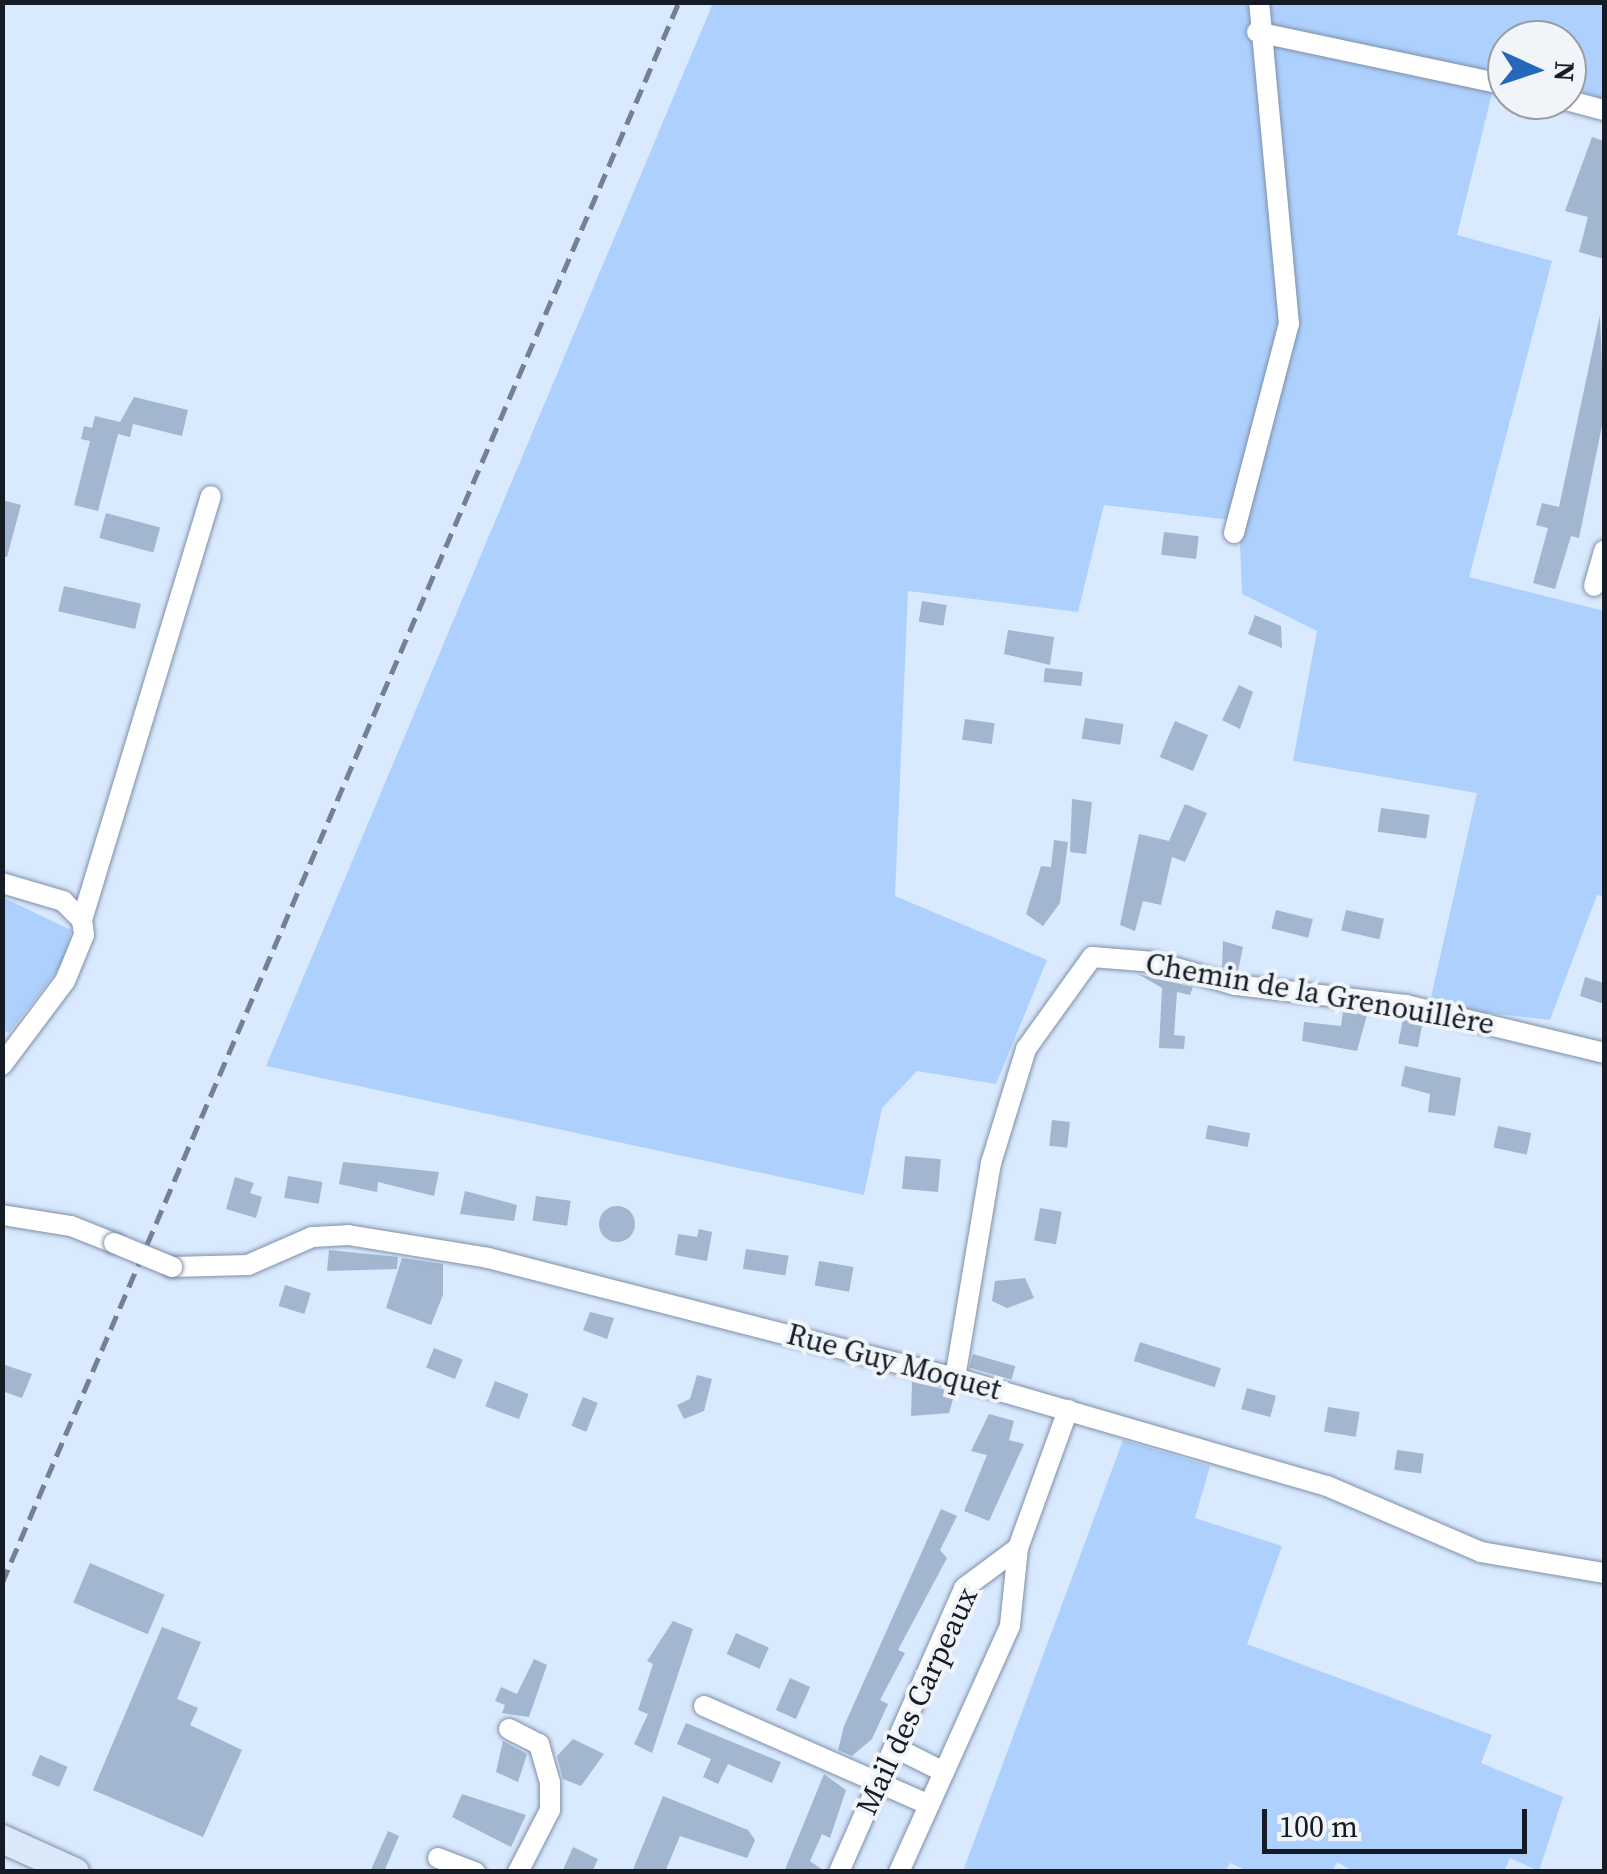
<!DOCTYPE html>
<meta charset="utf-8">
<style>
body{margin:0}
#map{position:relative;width:1607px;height:1874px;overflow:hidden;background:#d9e9fe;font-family:"Source Serif 4",serif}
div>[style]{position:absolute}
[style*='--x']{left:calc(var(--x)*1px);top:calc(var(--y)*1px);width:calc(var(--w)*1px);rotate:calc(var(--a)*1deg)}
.green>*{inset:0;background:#aed0fd}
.building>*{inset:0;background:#a3b6cf;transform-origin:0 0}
.round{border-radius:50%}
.roads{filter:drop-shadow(0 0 2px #7e90a8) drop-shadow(0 0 2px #7e90a8)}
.minor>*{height:20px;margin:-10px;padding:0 10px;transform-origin:10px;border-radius:10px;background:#fff}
.secondary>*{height:28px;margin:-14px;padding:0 14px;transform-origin:14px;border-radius:14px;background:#dae8fa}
.rail>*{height:5px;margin-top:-2.5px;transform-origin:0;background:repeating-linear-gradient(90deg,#768190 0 15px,transparent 0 23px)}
.bridges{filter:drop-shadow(0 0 2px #7e90a8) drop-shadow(0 0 2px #7e90a8)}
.minor-bridge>*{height:20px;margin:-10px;padding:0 10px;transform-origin:10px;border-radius:10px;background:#fff}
span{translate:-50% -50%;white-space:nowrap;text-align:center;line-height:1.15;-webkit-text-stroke:8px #f1f5fa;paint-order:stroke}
.street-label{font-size:30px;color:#151c25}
.frame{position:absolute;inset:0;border:5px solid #151c25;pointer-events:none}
.north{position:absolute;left:1487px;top:20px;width:100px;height:100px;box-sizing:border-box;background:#f1f5fa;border:2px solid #999ea5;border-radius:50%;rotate:93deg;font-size:28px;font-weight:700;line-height:40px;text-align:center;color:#151c25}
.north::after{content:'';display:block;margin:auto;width:35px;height:45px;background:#2567b8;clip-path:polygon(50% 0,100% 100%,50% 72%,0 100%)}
.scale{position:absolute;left:1262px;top:1809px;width:265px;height:45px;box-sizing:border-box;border:5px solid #151c25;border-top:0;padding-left:12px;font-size:30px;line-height:35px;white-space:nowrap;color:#151c25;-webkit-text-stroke:8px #f1f5fa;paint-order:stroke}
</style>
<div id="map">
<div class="green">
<div style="clip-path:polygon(713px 3px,1604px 3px,1604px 99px,1567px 88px,1567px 40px,1507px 40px,1507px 71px,1498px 69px,1457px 235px,1552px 261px,1469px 577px,1604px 611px,1604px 897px,1597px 895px,1550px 1020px,1429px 1006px,1477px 793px,1293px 761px,1317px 631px,1242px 594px,1239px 521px,1104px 505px,1078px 612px,908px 591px,895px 896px,1047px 960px,996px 1084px,917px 1071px,882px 1108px,864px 1195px,266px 1066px)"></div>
<div style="clip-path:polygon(2px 897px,71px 930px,64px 962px,9px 1033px,3px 1030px)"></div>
<div style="clip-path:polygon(1123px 1440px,1210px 1466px,1195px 1518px,1282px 1546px,1247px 1644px,1492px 1735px,1481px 1763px,1563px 1797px,1539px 1871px,1510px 1858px,1504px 1872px,1353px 1871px,1337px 1862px,1332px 1872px,1248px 1871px,1230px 1863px,1225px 1872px,963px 1871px)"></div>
</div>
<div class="building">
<div style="clip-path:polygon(1592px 137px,1604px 141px,1604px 259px,1579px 252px,1588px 217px,1565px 211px)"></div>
<div style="clip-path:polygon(1600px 315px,1604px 416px,1579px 538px,1571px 536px,1555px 589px,1533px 583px,1548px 528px,1536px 525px,1542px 503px,1559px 507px)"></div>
<div style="clip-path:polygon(134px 397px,188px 410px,182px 436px,133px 424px,130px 437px,118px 434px,98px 511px,74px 505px,90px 441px,81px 439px,84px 426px,92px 428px,95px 416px,120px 422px)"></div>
<div style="clip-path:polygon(2px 500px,21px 505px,7px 557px,2px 556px)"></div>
<div style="left:106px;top:513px;width:56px;height:26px;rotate:15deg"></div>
<div style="left:1164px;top:532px;width:35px;height:23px;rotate:7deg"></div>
<div style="left:64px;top:586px;width:79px;height:26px;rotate:13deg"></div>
<div style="left:922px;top:601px;width:25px;height:21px;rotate:9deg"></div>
<div style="clip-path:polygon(1255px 615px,1281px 626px,1282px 648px,1248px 634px)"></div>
<div style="clip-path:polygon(1008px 630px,1054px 637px,1050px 665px,1004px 654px)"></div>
<div style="left:1045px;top:668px;width:38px;height:14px;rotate:6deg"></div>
<div style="clip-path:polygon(1239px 685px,1253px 692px,1240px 729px,1222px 720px)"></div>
<div style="left:1085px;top:718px;width:39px;height:21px;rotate:9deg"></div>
<div style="left:965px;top:719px;width:30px;height:21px;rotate:8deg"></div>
<div style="left:1175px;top:721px;width:36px;height:39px;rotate:23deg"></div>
<div style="clip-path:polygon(1072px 799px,1092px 802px,1086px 854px,1070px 852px)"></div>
<div style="clip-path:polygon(1185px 804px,1207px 813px,1185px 862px,1172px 857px,1161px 905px,1143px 901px,1135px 931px,1120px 925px,1139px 834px,1169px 841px)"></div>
<div style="left:1381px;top:808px;width:49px;height:24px;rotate:8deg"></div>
<div style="clip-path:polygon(1054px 840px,1068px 842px,1060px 903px,1043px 926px,1026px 914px,1041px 866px,1051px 867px)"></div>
<div style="left:1276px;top:910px;width:38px;height:19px;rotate:14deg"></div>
<div style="left:1346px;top:910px;width:39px;height:21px;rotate:13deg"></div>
<div style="clip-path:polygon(1223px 941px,1243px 947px,1238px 971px,1222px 967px)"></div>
<div style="clip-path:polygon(1138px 974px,1193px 987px,1190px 995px,1177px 992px,1174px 1035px,1185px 1036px,1184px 1049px,1159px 1048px,1162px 988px)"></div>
<div style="clip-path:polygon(1585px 977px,1604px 983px,1604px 1004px,1580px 996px)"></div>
<div style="clip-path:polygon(1343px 1012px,1367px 1015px,1357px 1051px,1302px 1041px,1304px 1022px,1341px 1026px)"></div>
<div style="left:1403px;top:1019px;width:20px;height:25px;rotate:11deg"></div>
<div style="clip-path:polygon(1405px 1066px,1461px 1078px,1455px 1116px,1428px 1112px,1430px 1094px,1401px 1086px)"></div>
<div style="left:1052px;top:1120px;width:18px;height:26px;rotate:6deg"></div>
<div style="left:1208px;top:1125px;width:43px;height:14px;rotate:11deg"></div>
<div style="left:1498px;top:1126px;width:34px;height:22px;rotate:12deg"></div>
<div style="left:905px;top:1156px;width:36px;height:33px;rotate:5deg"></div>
<div style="clip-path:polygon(343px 1162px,439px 1172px,434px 1196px,378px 1182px,377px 1192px,339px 1184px)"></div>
<div style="left:288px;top:1176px;width:35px;height:22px;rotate:10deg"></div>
<div style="clip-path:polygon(235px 1177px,254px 1183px,250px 1193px,262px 1197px,256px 1218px,226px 1209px)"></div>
<div style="clip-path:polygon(465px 1191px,517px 1205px,514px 1221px,460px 1214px)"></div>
<div style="left:536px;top:1196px;width:35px;height:25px;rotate:8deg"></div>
<div class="round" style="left:599px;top:1206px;width:36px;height:36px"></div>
<div style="left:1040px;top:1208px;width:22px;height:33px;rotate:10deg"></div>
<div style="clip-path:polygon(699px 1229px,712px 1232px,707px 1261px,675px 1255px,678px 1234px,697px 1237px)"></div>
<div style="left:746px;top:1249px;width:43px;height:20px;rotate:9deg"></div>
<div style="clip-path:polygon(329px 1250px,398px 1257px,397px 1269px,327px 1271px)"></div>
<div style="clip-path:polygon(402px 1258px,443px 1264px,443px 1295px,431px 1325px,386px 1308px)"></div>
<div style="left:819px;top:1261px;width:35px;height:25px;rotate:10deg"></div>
<div style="clip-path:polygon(1025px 1278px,1034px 1298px,1007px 1308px,992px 1301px,995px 1281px)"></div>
<div style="left:285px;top:1285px;width:27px;height:22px;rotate:17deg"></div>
<div style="clip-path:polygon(590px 1312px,614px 1318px,607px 1339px,583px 1330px)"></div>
<div style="left:1140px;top:1342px;width:85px;height:20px;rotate:18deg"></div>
<div style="left:434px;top:1348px;width:31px;height:21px;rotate:22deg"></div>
<div style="left:973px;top:1354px;width:44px;height:14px;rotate:16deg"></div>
<div style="clip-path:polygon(2px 1364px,32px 1374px,22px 1398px,2px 1391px)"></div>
<div style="clip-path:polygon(697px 1375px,712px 1379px,704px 1411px,684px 1419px,677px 1405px,690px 1399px)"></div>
<div style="left:495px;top:1381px;width:36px;height:27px;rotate:21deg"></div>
<div style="clip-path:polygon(912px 1382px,955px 1392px,949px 1413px,911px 1416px)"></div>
<div style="left:1247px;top:1388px;width:30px;height:22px;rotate:15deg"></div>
<div style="left:583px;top:1397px;width:16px;height:31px;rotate:22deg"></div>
<div style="left:1328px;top:1407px;width:32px;height:25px;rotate:9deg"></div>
<div style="clip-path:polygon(989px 1414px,1014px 1421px,1009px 1440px,1024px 1444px,989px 1521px,964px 1511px,987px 1455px,971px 1451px)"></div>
<div style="left:1397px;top:1450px;width:27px;height:20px;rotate:8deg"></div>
<div style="clip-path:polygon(941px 1509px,957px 1516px,940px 1550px,947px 1558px,898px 1650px,905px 1653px,880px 1700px,888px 1704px,872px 1739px,852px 1756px,838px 1750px,844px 1726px)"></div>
<div style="left:90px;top:1563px;width:81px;height:43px;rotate:23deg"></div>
<div style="clip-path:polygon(673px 1621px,693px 1629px,652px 1753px,634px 1744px,648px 1714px,638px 1710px,653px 1664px,647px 1661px)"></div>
<div style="clip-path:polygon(162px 1627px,201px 1642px,177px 1699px,198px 1708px,190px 1725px,242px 1750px,203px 1837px,93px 1790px)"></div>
<div style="left:736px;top:1633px;width:36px;height:23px;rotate:24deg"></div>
<div style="clip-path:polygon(534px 1659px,547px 1665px,529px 1717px,502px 1713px,505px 1705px,495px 1701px,501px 1687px,517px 1694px)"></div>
<div style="left:790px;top:1678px;width:22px;height:35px;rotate:24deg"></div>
<div style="clip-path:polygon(686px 1723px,781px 1762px,772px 1783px,728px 1764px,718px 1784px,703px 1777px,711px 1759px,677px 1744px)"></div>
<div style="clip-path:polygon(573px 1739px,604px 1754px,581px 1786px,563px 1779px,557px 1756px)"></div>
<div style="clip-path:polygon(503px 1741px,527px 1754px,518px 1782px,496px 1772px)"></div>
<div style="left:40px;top:1755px;width:30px;height:22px;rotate:23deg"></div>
<div style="clip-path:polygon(824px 1774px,846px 1790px,830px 1838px,822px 1834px,810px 1861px,826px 1872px,784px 1872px)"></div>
<div style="clip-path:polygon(462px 1794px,526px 1815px,511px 1847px,452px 1817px)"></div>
<div style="clip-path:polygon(663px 1796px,748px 1830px,755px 1840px,747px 1858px,680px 1836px,665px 1872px,632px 1872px)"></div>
<div style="clip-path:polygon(388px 1831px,399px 1836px,384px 1872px,370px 1872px)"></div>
<div style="clip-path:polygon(573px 1847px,598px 1859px,592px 1872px,562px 1872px)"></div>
</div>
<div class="roads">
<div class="minor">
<div style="--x:1257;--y:32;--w:256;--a:12"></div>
<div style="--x:1566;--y:100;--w:39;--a:15"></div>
<div style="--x:1234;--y:533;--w:216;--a:-75.3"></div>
<div style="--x:1289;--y:324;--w:323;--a:-95.3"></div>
<div style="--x:1594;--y:586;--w:37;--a:-74"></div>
<div style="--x:2;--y:883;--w:64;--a:16.4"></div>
<div style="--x:63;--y:901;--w:27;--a:45"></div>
<div style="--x:82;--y:920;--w:15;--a:82"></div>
<div style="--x:84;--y:935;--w:50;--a:112.4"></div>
<div style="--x:65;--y:981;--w:105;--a:126.9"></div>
<div style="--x:82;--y:920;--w:443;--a:-73.1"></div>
<div style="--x:2;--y:1215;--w:70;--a:9.1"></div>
<div style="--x:71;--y:1226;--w:46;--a:21.6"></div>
<div style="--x:172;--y:1267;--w:76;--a:-1.5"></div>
<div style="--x:248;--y:1265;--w:70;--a:-23.6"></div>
<div style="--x:312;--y:1237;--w:36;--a:-3"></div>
<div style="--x:348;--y:1235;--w:142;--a:9.3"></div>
<div style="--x:488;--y:1258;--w:482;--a:14.4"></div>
<div style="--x:955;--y:1378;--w:387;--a:16.2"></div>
<div style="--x:1327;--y:1486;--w:168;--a:23.2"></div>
<div style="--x:1481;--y:1552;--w:125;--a:9.7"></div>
<div style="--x:955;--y:1378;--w:218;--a:-80.5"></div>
<div style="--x:991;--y:1163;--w:119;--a:-72.9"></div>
<div style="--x:1026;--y:1049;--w:113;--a:-54.3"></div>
<div style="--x:1092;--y:957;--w:63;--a:4.5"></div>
<div style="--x:1155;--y:962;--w:84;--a:15.9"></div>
<div style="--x:1236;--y:985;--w:171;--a:6.7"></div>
<div style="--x:1406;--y:1005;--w:204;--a:13.6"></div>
<div style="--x:1018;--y:1548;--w:147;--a:-70.1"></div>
<div style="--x:704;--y:1706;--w:246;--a:23.7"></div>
<div style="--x:509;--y:1729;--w:34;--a:27"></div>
<div style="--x:539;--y:1744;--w:40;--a:74"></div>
<div style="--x:550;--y:1782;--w:28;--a:90"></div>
<div style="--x:550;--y:1810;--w:70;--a:117.3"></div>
<div style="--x:894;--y:1747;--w:56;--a:26.6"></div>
<div style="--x:438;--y:1858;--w:40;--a:21"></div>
<div style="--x:839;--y:1872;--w:310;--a:-66.2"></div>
<div style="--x:964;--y:1588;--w:67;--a:-36.5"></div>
<div style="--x:1018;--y:1548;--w:78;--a:95.9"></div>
<div style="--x:1010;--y:1626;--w:270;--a:114.3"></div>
</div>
<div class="secondary">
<div style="--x:2;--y:1839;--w:80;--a:24.3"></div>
</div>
</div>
<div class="rail">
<div style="--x:2;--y:1583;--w:1720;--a:-66.82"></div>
</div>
<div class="bridges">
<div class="minor-bridge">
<div style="--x:114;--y:1243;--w:63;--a:22.5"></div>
</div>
</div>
<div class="street-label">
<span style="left:1320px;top:994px;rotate:10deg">Chemin de la Grenouillère</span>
<span style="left:894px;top:1362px;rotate:15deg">Rue Guy Moquet</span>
<span style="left:917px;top:1701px;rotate:-65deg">Mail des Carpeaux</span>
</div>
<div class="frame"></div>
<div class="north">N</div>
<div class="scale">100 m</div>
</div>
